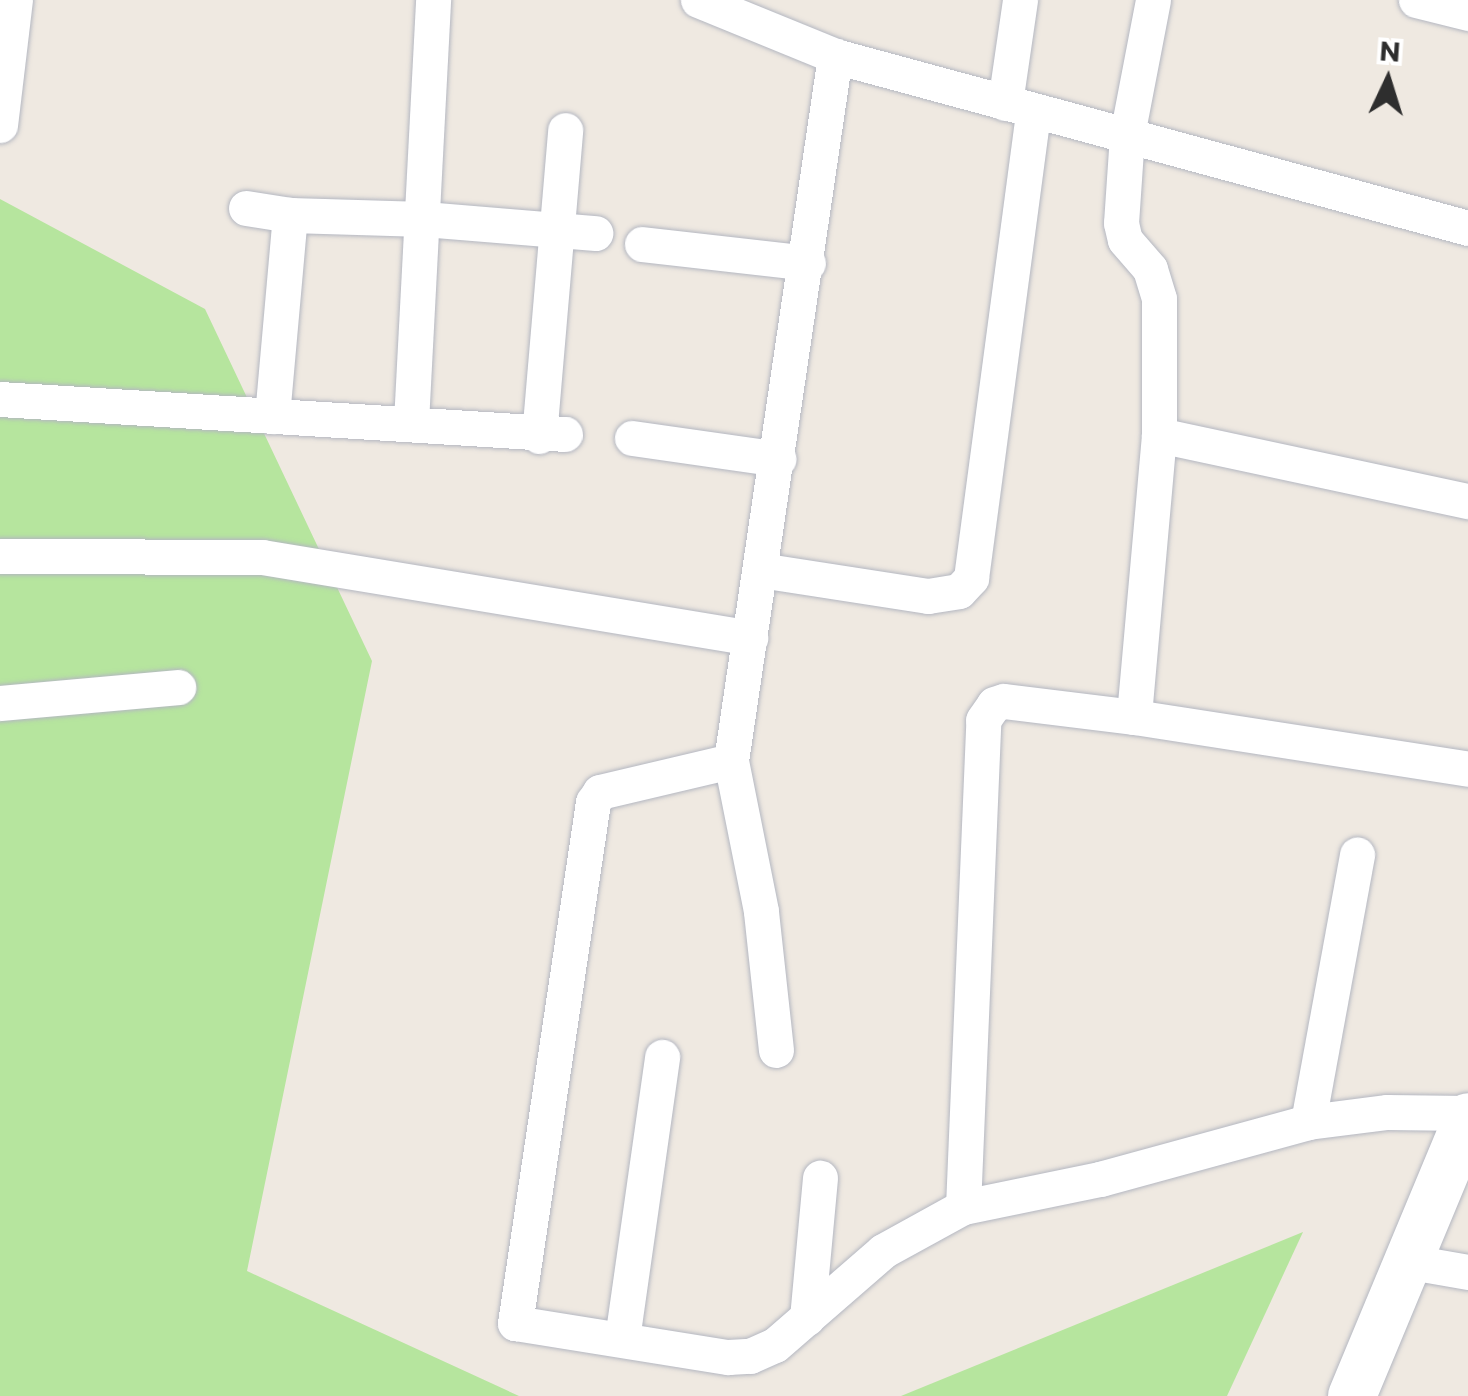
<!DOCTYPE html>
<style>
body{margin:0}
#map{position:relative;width:1468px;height:1396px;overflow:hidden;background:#efe9e1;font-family:Commissioner,sans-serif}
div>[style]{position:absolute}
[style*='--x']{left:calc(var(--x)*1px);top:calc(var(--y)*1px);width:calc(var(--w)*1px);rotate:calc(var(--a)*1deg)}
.green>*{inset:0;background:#b6e59e}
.roads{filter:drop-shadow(0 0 2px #b4b7c1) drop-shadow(0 0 2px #b4b7c1)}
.street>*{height:35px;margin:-17.5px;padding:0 17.5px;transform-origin:17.5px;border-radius:17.5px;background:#fff}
.secondary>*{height:48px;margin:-24px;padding:0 24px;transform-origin:24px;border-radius:24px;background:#fff}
span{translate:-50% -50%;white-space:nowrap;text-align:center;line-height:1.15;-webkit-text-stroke:8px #fff;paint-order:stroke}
.north{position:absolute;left:1338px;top:30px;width:100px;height:100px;-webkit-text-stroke:8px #fff;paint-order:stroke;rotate:4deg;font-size:28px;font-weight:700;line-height:40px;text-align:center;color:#2e2e2e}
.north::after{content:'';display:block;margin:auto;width:35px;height:45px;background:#2e2e2e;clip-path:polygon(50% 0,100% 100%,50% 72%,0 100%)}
</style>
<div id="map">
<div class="green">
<div style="clip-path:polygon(0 199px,205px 309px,372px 661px,247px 1271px,519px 1396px,0 1396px)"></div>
<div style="clip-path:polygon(1303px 1232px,1227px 1396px,901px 1396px)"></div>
</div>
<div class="roads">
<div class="street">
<div style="--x:698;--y:0;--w:148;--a:22.2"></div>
<div style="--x:835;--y:56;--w:656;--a:15.2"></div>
<div style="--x:1153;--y:0;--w:137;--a:100.9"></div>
<div style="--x:1127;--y:135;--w:88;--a:93.9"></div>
<div style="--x:1121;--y:223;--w:17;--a:77"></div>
<div style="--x:1125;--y:240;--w:38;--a:49"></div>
<div style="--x:1150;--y:269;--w:31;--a:73"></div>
<div style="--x:1159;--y:299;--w:136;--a:90"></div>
<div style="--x:1159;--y:435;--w:283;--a:95.1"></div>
<div style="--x:1134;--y:717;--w:338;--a:8.8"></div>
<div style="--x:1416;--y:0;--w:54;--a:14"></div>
<div style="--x:1005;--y:103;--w:104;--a:-81.7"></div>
<div style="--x:0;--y:125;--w:126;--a:-83.2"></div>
<div style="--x:246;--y:208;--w:45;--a:9"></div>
<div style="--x:290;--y:215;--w:134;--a:1.7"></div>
<div style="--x:424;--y:219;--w:172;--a:4.7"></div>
<div style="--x:642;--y:244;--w:167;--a:6.5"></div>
<div style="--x:0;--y:399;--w:566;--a:3.54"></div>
<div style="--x:272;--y:416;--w:202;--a:-84.9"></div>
<div style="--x:411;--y:422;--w:423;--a:-87"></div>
<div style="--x:1159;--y:435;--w:316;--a:12.1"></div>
<div style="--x:539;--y:436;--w:307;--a:-85.1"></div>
<div style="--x:632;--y:438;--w:148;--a:8.1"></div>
<div style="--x:0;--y:556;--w:262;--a:0.2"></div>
<div style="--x:262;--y:557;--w:495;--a:9.4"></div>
<div style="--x:760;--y:570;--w:170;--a:8.8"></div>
<div style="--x:928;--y:596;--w:31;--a:-9"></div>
<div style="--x:959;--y:591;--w:18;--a:-47"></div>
<div style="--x:971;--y:578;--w:471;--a:-82.4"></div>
<div style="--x:0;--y:703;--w:179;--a:-5.1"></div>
<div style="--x:731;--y:761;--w:135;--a:166.7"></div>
<div style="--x:600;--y:792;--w:12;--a:125"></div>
<div style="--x:593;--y:802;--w:527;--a:98.51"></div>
<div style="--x:515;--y:1323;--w:216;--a:9.1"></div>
<div style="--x:728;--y:1357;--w:22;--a:-3"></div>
<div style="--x:750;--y:1356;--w:27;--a:-24"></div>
<div style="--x:775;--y:1345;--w:143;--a:-41"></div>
<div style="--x:883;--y:1251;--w:91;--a:-28.8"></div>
<div style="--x:963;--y:1207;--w:140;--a:-11.6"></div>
<div style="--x:1100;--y:1179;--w:216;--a:-15.3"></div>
<div style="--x:1308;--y:1122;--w:80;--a:-7.2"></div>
<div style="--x:1387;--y:1112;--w:81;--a:0.7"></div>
<div style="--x:776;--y:1050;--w:140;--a:-96.2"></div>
<div style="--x:761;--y:911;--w:153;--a:-101.3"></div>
<div style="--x:731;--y:761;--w:713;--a:-81.61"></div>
<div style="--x:1308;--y:1122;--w:272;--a:-79.6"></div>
<div style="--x:963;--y:1207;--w:487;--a:-87.6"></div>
<div style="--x:983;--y:720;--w:19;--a:-55"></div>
<div style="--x:994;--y:704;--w:10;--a:-17"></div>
<div style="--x:1004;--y:701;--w:131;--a:7"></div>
<div style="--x:1405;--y:1261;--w:64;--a:9.9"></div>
<div style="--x:807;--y:1318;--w:141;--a:-84.7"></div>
<div style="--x:622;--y:1339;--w:285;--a:-81.9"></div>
</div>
<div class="secondary">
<div style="--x:1352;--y:1396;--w:302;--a:-67.4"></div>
</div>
</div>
<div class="north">N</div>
</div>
